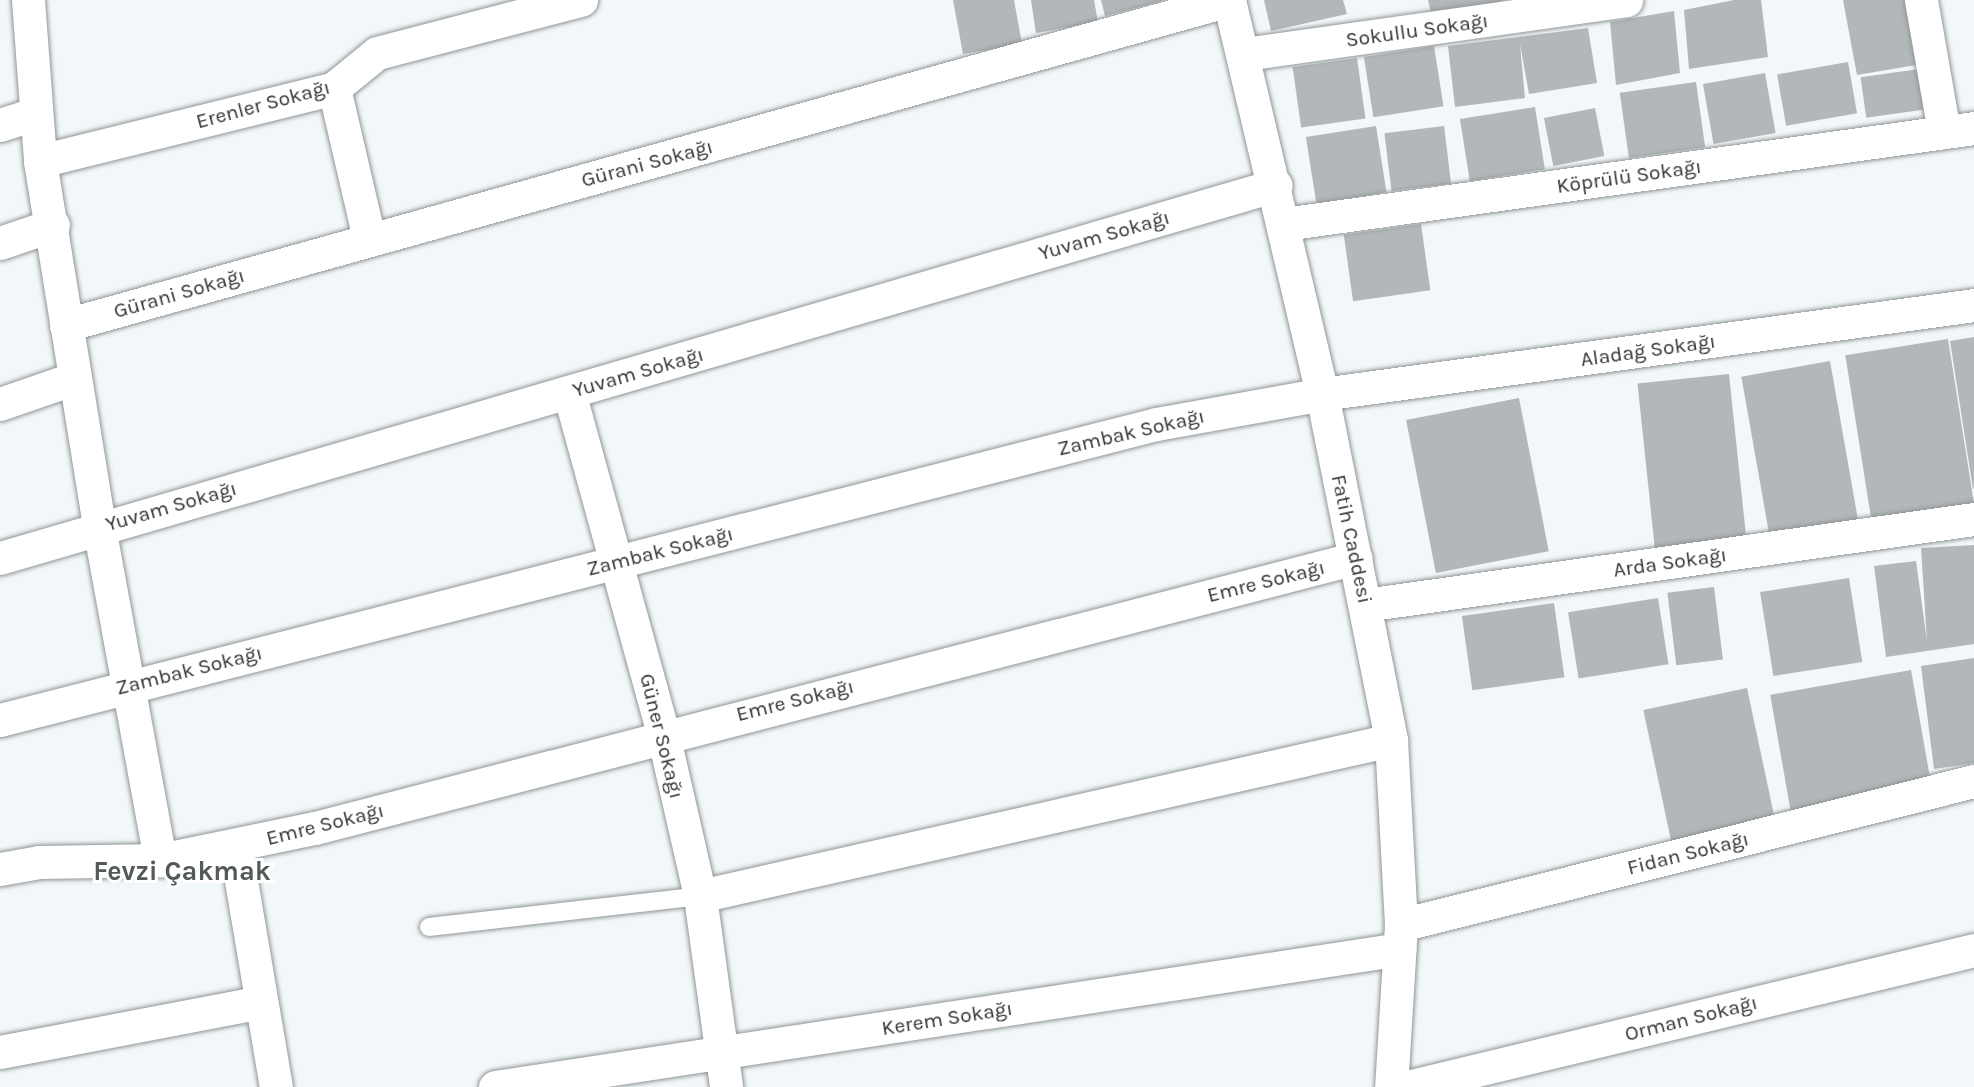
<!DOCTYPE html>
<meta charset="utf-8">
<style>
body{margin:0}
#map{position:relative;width:1974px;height:1087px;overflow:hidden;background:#f2f7f9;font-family:Karla,sans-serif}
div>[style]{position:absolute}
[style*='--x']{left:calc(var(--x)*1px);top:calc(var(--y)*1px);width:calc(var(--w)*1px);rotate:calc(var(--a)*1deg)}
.building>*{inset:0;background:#b2b7b9;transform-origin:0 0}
.roads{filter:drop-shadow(0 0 2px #909597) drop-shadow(0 0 2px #909597)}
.lane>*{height:18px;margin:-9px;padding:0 9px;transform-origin:9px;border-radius:9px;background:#fff}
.street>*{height:33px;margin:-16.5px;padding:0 16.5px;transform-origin:16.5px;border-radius:16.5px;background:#fff}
.secondary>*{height:33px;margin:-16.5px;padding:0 16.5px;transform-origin:16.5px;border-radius:16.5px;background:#fff}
span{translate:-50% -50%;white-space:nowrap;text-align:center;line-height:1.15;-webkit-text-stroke:6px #fff;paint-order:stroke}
.street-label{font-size:21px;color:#323435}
.district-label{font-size:27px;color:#54595b;font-weight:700}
</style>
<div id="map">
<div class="building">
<div style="clip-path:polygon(953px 0,1014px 0,1022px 44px,963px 54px)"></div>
<div style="clip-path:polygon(1031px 0,1094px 0,1098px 22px,1036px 33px)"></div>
<div style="clip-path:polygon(1101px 0,1162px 0,1162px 1px,1105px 16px)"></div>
<div style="clip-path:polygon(1264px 0,1343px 0,1347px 14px,1271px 31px)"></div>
<div style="clip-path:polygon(1428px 0,1503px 0,1503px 1px,1431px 13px)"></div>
<div style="clip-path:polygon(1734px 0,1761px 0,1768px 57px,1689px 69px,1684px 10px)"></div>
<div style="clip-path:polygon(1843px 0,1911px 0,1922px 64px,1857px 75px)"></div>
<div style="clip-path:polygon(1674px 11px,1680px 73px,1616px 85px,1610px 22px)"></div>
<div style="clip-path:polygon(1588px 28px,1597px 83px,1529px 94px,1520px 44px,1525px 98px,1455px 107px,1448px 46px)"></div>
<div style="left:1434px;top:46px;width:61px;height:71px;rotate:81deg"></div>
<div style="left:1357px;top:58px;width:61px;height:65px;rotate:82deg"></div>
<div style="left:1848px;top:62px;width:52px;height:72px;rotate:80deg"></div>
<div style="left:1919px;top:69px;width:41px;height:59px;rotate:82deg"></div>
<div style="left:1765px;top:73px;width:61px;height:63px;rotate:80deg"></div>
<div style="left:1696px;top:82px;width:66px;height:77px;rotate:82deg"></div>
<div style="left:1535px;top:107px;width:63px;height:76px;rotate:81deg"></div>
<div style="left:1595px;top:108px;width:49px;height:52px;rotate:79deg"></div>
<div style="left:1376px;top:126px;width:67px;height:71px;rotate:81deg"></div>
<div style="left:1444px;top:126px;width:58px;height:60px;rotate:83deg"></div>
<div style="left:1421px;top:224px;width:67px;height:78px;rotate:82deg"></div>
<div style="clip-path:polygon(1974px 337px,1974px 488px,1973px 489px,1950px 341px)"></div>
<div style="left:1948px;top:339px;width:167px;height:104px;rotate:81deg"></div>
<div style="left:1830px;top:361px;width:167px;height:90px;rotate:80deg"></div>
<div style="left:1729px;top:374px;width:169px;height:92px;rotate:84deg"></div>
<div style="left:1519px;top:398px;width:156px;height:115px;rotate:79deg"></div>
<div style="clip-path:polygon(1974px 545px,1974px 644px,1886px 657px,1874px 566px,1916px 561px,1927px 641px,1921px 548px)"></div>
<div style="left:1849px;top:578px;width:85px;height:90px;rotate:81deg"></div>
<div style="left:1714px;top:587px;width:73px;height:47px;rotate:83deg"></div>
<div style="left:1658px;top:598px;width:67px;height:91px;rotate:81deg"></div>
<div style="left:1554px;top:603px;width:75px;height:93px;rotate:82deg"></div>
<div style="clip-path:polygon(1974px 658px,1974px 763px,1934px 769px,1921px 666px)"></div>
<div style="left:1911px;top:670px;width:120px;height:143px;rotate:80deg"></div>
<div style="left:1747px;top:688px;width:142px;height:106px;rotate:78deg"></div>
</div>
<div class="roads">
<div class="lane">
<div style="--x:429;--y:927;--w:273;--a:-6.5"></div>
</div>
<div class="street">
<div style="--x:28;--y:0;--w:161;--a:85.7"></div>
<div style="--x:40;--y:161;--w:371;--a:80.8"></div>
<div style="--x:99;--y:527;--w:339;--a:79.6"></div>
<div style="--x:1921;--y:0;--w:134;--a:80.1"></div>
<div style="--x:1244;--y:54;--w:386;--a:-8"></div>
<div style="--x:334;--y:88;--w:155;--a:76.9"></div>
<div style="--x:0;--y:125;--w:36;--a:-18"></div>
<div style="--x:40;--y:161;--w:303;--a:-13.9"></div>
<div style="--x:334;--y:88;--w:55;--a:-39.1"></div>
<div style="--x:377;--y:53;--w:211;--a:-14.6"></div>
<div style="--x:1284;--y:224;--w:697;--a:-7.92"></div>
<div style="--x:0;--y:243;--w:56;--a:-18.8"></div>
<div style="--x:66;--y:325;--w:1208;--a:-15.61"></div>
<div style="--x:569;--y:392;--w:355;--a:74.6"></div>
<div style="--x:663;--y:734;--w:166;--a:77.1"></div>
<div style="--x:700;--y:896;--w:193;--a:82.2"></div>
<div style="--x:0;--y:404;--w:79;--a:-19.1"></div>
<div style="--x:0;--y:558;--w:1329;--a:-16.29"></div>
<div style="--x:1365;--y:605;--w:615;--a:-8.04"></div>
<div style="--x:0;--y:720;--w:1193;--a:-14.36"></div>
<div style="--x:1156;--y:424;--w:169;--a:-10.2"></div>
<div style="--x:1322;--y:394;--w:658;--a:-7.77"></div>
<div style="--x:235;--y:845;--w:245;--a:80.4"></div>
<div style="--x:0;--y:869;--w:40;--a:-10"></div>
<div style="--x:39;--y:862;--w:121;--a:-0.9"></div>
<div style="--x:160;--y:860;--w:158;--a:-11.7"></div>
<div style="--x:315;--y:828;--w:1075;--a:-14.54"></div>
<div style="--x:700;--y:896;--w:708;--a:-12.72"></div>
<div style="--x:1401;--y:925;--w:591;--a:-14.11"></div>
<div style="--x:0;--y:1052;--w:266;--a:-10.8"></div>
<div style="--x:495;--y:1087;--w:915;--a:-8.67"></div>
<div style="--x:1407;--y:1087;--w:583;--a:-13.58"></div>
</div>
<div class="secondary">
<div style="--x:1229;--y:0;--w:405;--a:76.7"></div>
<div style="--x:1322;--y:394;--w:353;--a:78.7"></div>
<div style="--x:1391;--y:740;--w:185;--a:86.9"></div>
<div style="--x:1401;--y:925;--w:162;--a:93.5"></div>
</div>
</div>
<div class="street-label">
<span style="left:1417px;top:30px;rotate:-8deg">Sokullu Sokağı</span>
<span style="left:263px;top:104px;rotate:-15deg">Erenler Sokağı</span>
<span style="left:647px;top:163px;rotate:-15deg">Gürani Sokağı</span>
<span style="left:1629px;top:176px;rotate:-8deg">Köprülü Sokağı</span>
<span style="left:1104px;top:235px;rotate:-16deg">Yuvam Sokağı</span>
<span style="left:179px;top:293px;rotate:-16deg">Gürani Sokağı</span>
<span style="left:1648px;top:350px;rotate:-8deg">Aladağ Sokağı</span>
<span style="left:638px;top:372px;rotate:-16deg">Yuvam Sokağı</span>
<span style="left:1131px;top:432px;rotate:-13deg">Zambak Sokağı</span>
<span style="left:171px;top:506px;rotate:-16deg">Yuvam Sokağı</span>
<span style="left:1352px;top:539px;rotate:78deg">Fatih Caddesi</span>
<span style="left:660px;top:551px;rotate:-14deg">Zambak Sokağı</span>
<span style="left:1670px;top:562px;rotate:-8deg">Arda Sokağı</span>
<span style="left:1266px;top:581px;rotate:-14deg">Emre Sokağı</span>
<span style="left:189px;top:670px;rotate:-14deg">Zambak Sokağı</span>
<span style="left:795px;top:700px;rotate:-14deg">Emre Sokağı</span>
<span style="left:662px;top:736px;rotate:76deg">Güner Sokağı</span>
<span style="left:325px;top:824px;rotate:-14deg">Emre Sokağı</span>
<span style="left:1688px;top:853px;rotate:-14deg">Fidan Sokağı</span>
<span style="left:947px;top:1018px;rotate:-9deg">Kerem Sokağı</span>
<span style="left:1691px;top:1018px;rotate:-14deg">Orman Sokağı</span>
</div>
<div class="district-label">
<span style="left:182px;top:872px">Fevzi Çakmak</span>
</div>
</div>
